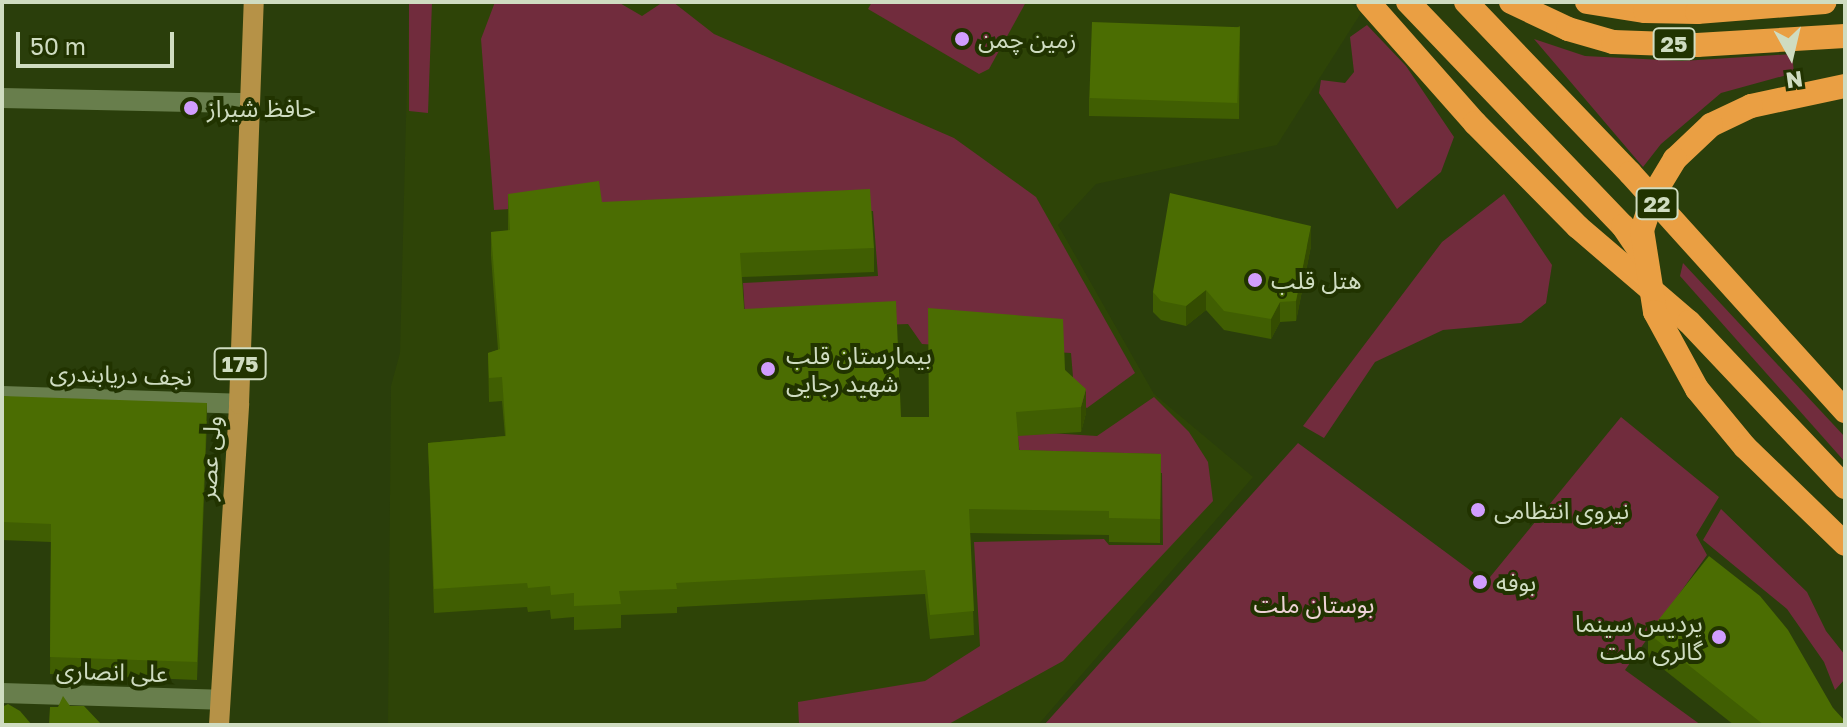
<!DOCTYPE html>
<meta charset="utf-8">
<style>
body{margin:0}
#map{position:relative;width:1847px;height:727px;overflow:hidden;background:#2a3e0b;font-family:"Golos Text","Noto Sans Arabic",sans-serif}
div>[style]{position:absolute}
[style*='--x']{left:calc(var(--x)*1px);top:calc(var(--y)*1px);width:calc(var(--w)*1px);rotate:calc(var(--a)*1deg)}
.built>*{inset:0;background:#2e4407}
.green>*{inset:0;background:#712c3d}
.street>*{height:20px;margin:-10px;padding:0 10px;transform-origin:10px;border-radius:10px;background:#687e4c}
.primary>*{height:20px;margin:-10px;padding:0 10px;transform-origin:10px;border-radius:10px;background:#b69247}
.highway>*{height:24px;margin:-12px;padding:0 12px;transform-origin:12px;border-radius:12px;background:#ea9f43}
.wall>*{inset:0;background:#405e02}
.shaded-wall>*{inset:0;background:#344c01;transform-origin:0 0}
.building>*{inset:0;background:#4b6d02;transform-origin:0 0}
.dots>*{width:22px;height:22px;translate:-50% -50%;box-sizing:border-box;border:4px solid #213300;border-radius:50%}
span{translate:-50% -50%;white-space:nowrap;text-align:center;line-height:1.15;-webkit-text-stroke:8px #213300;paint-order:stroke}
.shield-label span{padding:2px 6px;background:#213300;border:2px solid;border-radius:6px;-webkit-text-stroke-width:0}
.shield-label{font-size:22px;color:#cfdcc1;font-weight:700}
.poi-label{font-size:24px;color:#cfdcc1}
.left{translate:0 -50%;text-align:left}
.right{translate:-100% -50%;text-align:right}
.street-label{font-size:24px;color:#cfdcc1}
.park-label{font-size:24px;color:#efd3d7}
.frame{position:absolute;inset:0;border:4px solid #cfdcc1;pointer-events:none}
.north{position:absolute;left:1751px;top:16px;width:80px;height:80px;-webkit-text-stroke:6px #213300;paint-order:stroke;rotate:172deg;font-size:22px;font-weight:700;line-height:32px;text-align:center;color:#cfdcc1}
.north::after{content:'';display:block;margin:auto;width:28px;height:36px;background:#cfdcc1;clip-path:polygon(50% 0,100% 100%,50% 72%,0 100%)}
.scale{position:absolute;left:16px;top:32px;width:158px;height:36px;box-sizing:border-box;border:4px solid #cfdcc1;border-top:0;padding-left:10px;font-size:24px;line-height:28px;white-space:nowrap;color:#cfdcc1;-webkit-text-stroke:6px #213300;paint-order:stroke}
</style>
<div id="map">
<div class="built">
<div style="clip-path:polygon(409px 2px,1350px 2px,1361px 13px,1277px 145px,1096px 184px,1058px 225px,1154px 394px,1253px 477px,1038px 725px,388px 725px,391px 386px,400px 353px)"></div>
</div>
<div class="green">
<div style="clip-path:polygon(409px 2px,432px 2px,428px 113px,409px 111px)"></div>
<div style="clip-path:polygon(495px 2px,618px 2px,642px 16px,663px 2px,673px 2px,714px 34px,954px 138px,1036px 197px,1135px 373px,1087px 408px,1075px 401px,1071px 353px,922px 344px,908px 324px,746px 330px,743px 283px,878px 276px,873px 211px,607px 218px,605px 203px,494px 210px,481px 39px)"></div>
<div style="clip-path:polygon(872px 2px,1026px 2px,989px 69px,979px 74px,868px 9px)"></div>
<div style="clip-path:polygon(1367px 25px,1406px 66px,1454px 137px,1441px 172px,1397px 209px,1319px 93px,1321px 80px,1345px 83px,1354px 72px,1350px 37px)"></div>
<div style="clip-path:polygon(1534px 39px,1585px 56px,1682px 61px,1792px 54px,1794px 73px,1721px 93px,1661px 144px,1643px 167px)"></div>
<div style="clip-path:polygon(1504px 194px,1552px 265px,1546px 303px,1521px 323px,1443px 330px,1375px 362px,1324px 438px,1303px 426px,1442px 242px)"></div>
<div style="clip-path:polygon(1683px 263px,1845px 437px,1845px 462px,1680px 276px)"></div>
<div style="clip-path:polygon(1154px 397px,1189px 432px,1208px 462px,1213px 501px,1063px 661px,947px 725px,799px 725px,798px 702px,925px 681px,980px 646px,974px 542px,1104px 539px,1109px 545px,1163px 545px,1162px 473px,1022px 470px,1017px 431px,1097px 436px)"></div>
<div style="clip-path:polygon(1621px 417px,1719px 497px,1696px 535px,1707px 555px,1625px 670px,1701px 725px,1044px 725px,1298px 443px,1486px 582px)"></div>
<div style="clip-path:polygon(1721px 509px,1807px 592px,1826px 631px,1845px 655px,1845px 679px,1835px 690px,1824px 662px,1787px 609px,1703px 540px)"></div>
</div>
<div class="street">
<div style="--x:2;--y:98;--w:248;--a:1.2"></div>
<div style="--x:2;--y:396;--w:237;--a:1.9"></div>
<div style="--x:2;--y:693;--w:218;--a:1.8"></div>
</div>
<div class="primary">
<div style="--x:219;--y:725;--w:322;--a:-86.4"></div>
<div style="--x:239;--y:404;--w:402;--a:-87.9"></div>
</div>
<div class="highway">
<div style="--x:1368;--y:2;--w:162;--a:48.5"></div>
<div style="--x:1475;--y:123;--w:146;--a:45.3"></div>
<div style="--x:1578;--y:227;--w:146;--a:40.6"></div>
<div style="--x:1689;--y:322;--w:227;--a:46.6"></div>
<div style="--x:1408;--y:2;--w:310;--a:46.2"></div>
<div style="--x:1623;--y:226;--w:34;--a:56"></div>
<div style="--x:1466;--y:2;--w:237;--a:46.2"></div>
<div style="--x:1630;--y:173;--w:321;--a:47.9"></div>
<div style="--x:1511;--y:2;--w:63;--a:25.3"></div>
<div style="--x:1568;--y:29;--w:47;--a:16.1"></div>
<div style="--x:1613;--y:42;--w:84;--a:2"></div>
<div style="--x:1697;--y:45;--w:148;--a:-3.5"></div>
<div style="--x:1587;--y:2;--w:59;--a:8.8"></div>
<div style="--x:1645;--y:11;--w:52;--a:1.1"></div>
<div style="--x:1697;--y:12;--w:128;--a:-4.5"></div>
<div style="--x:1845;--y:86;--w:96;--a:168"></div>
<div style="--x:1751;--y:106;--w:44;--a:154.6"></div>
<div style="--x:1711;--y:125;--w:50;--a:136.6"></div>
<div style="--x:1675;--y:159;--w:39;--a:121"></div>
<div style="--x:1655;--y:192;--w:40;--a:108.9"></div>
<div style="--x:1642;--y:230;--w:83;--a:81"></div>
<div style="--x:1655;--y:312;--w:88;--a:61.4"></div>
<div style="--x:1697;--y:389;--w:75;--a:50.4"></div>
<div style="--x:1745;--y:447;--w:139;--a:44.1"></div>
</div>
<div class="wall">
<div style="clip-path:polygon(1240px 26px,1239px 119px,1089px 116px,1089px 98px)"></div>
<div style="clip-path:polygon(508px 194px,602px 202px,874px 248px,874px 272px,742px 277px,744px 309px,901px 417px,929px 417px,1065px 370px,1086px 413px,1081px 432px,1018px 436px,1019px 450px,1161px 454px,1160px 543px,1109px 542px,1109px 535px,970px 533px,974px 635px,930px 639px,925px 594px,677px 607px,677px 613px,621px 615px,621px 628px,574px 630px,574px 617px,551px 619px,550px 610px,528px 612px,527px 607px,434px 613px,428px 443px,505px 436px,502px 401px,489px 402px,488px 353px,498px 350px,491px 256px,491px 232px,508px 231px)"></div>
<div style="clip-path:polygon(1311px 246px,1296px 321px,1280px 322px,1271px 339px,1224px 330px,1206px 310px,1186px 326px,1161px 320px,1153px 312px,1153px 292px)"></div>
<div style="clip-path:polygon(2px 396px,207px 421px,197px 680px,50px 674px,51px 542px,2px 540px)"></div>
<div style="clip-path:polygon(1648px 633px,1833px 708px,1845px 725px,1734px 725px,1648px 657px)"></div>
</div>
<div class="shaded-wall">
<div style="clip-path:polygon(1311px 226px,1311px 246px,1296px 321px,1296px 301px)"></div>
<div style="clip-path:polygon(1206px 290px,1206px 310px,1186px 326px,1186px 306px)"></div>
<div style="clip-path:polygon(1280px 302px,1280px 322px,1271px 339px,1271px 319px)"></div>
<div style="clip-path:polygon(1086px 389px,1086px 413px,1081px 432px,1081px 407px)"></div>
<div style="left:207px;top:403px;width:18px;height:259px;rotate:90deg"></div>
</div>
<div class="building">
<div style="left:1092px;top:22px;width:148px;height:76px;rotate:2deg"></div>
<div style="clip-path:polygon(599px 181px,602px 202px,870px 189px,874px 248px,740px 253px,744px 309px,896px 301px,901px 417px,929px 417px,928px 308px,1063px 319px,1065px 370px,1086px 389px,1081px 407px,1016px 412px,1019px 450px,1161px 454px,1160px 519px,1109px 518px,1109px 511px,969px 509px,974px 611px,930px 615px,925px 570px,676px 583px,677px 589px,619px 591px,621px 604px,574px 606px,574px 593px,551px 595px,550px 586px,528px 588px,527px 583px,434px 589px,428px 443px,506px 436px,502px 377px,489px 378px,488px 353px,500px 349px,491px 232px,510px 230px,508px 194px)"></div>
<div style="clip-path:polygon(1170px 193px,1311px 226px,1296px 301px,1280px 302px,1271px 319px,1224px 311px,1206px 290px,1186px 306px,1161px 301px,1153px 292px)"></div>
<div style="clip-path:polygon(2px 396px,207px 403px,197px 662px,50px 657px,51px 524px,2px 522px)"></div>
<div style="clip-path:polygon(1709px 556px,1760px 596px,1788px 630px,1833px 708px,1845px 721px,1845px 725px,1764px 725px,1648px 633px)"></div>
<div style="clip-path:polygon(63px 696px,70px 706px,84px 706px,102px 725px,49px 725px,50px 707px,58px 707px)"></div>
<div style="clip-path:polygon(8px 704px,20px 711px,32px 725px,2px 725px,2px 707px)"></div>
</div>
<div class="dots">
<div style="left:962px;top:39px;background:#d19dfe"></div>
<div style="left:191px;top:108px;background:#d19dfe"></div>
<div style="left:1255px;top:280px;background:#d19dfe"></div>
<div style="left:768px;top:369px;background:#d19dfe"></div>
<div style="left:1478px;top:510px;background:#d19dfe"></div>
<div style="left:1480px;top:582px;background:#d19dfe"></div>
<div style="left:1719px;top:637px;background:#d19dfe"></div>
</div>
<div class="shield-label">
<span style="left:1674px;top:44px">25</span>
<span style="left:1657px;top:204px">22</span>
<span style="left:240px;top:364px">175</span>
</div>
<div class="poi-label">
<span class="left" style="left:978px;top:39px">زمین چمن</span>
<span class="left" style="left:207px;top:108px">حافظ شیراز</span>
<span class="left" style="left:1271px;top:280px">هتل قلب</span>
<span class="left" style="left:786px;top:369px">بیمارستان قلب<br>شهید رجایی</span>
<span class="left" style="left:1494px;top:510px">نیروی انتظامی</span>
<span class="left" style="left:1496px;top:582px">بوفه</span>
<span class="right" style="left:1703px;top:637px">پردیس سینما<br>گالری ملت</span>
</div>
<div class="street-label">
<span style="left:121px;top:374px;rotate:2deg">نجف دریابندری</span>
<span style="left:209px;top:458px;rotate:-86deg">ولی عصر</span>
<span style="left:112px;top:671px;rotate:2deg">علی انصاری</span>
</div>
<div class="park-label">
<span style="left:1314px;top:604px">بوستان ملت</span>
</div>
<div class="frame"></div>
<div class="north">N</div>
<div class="scale">50 m</div>
</div>
